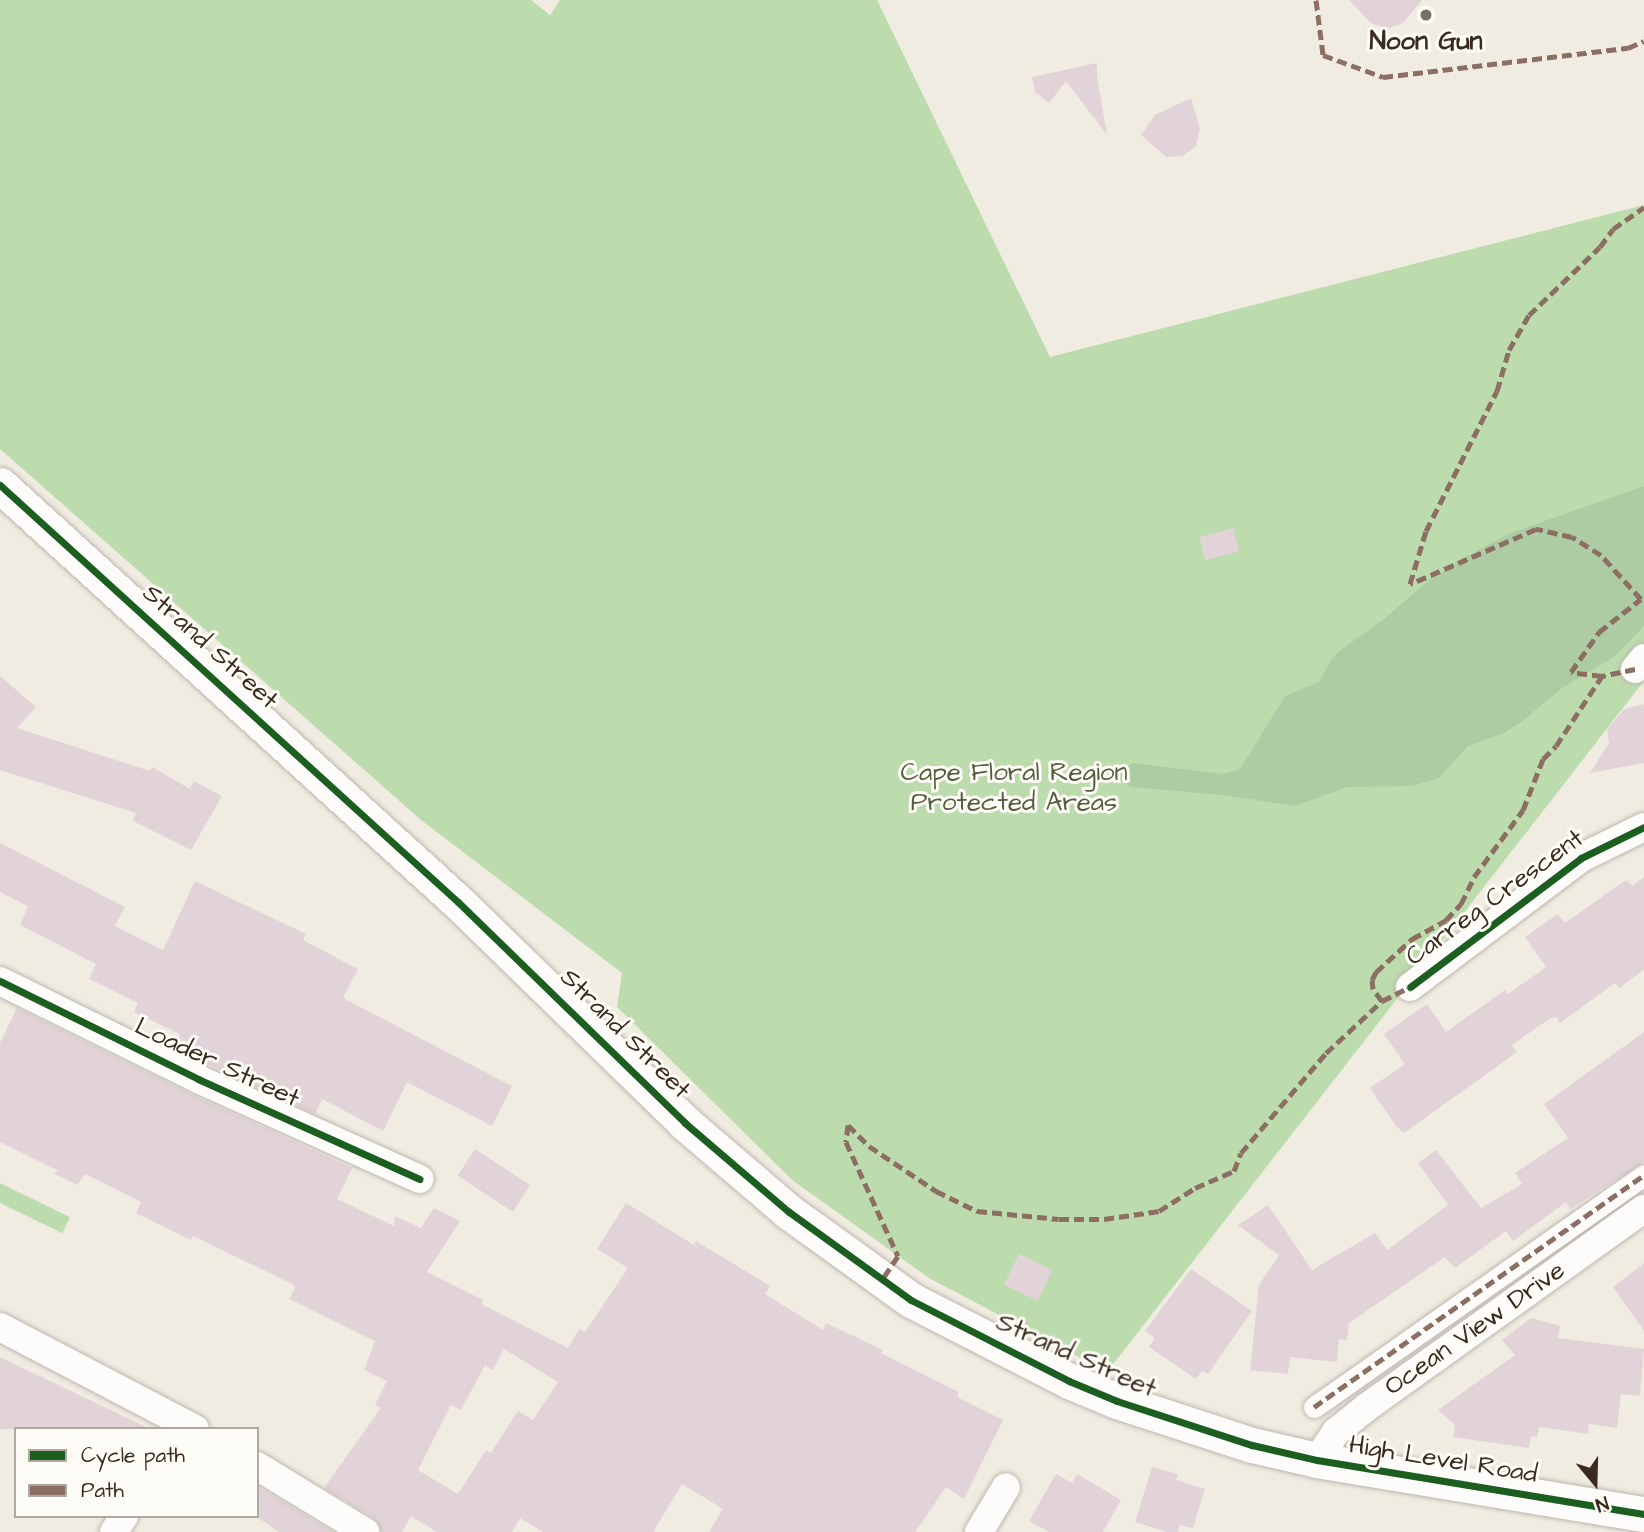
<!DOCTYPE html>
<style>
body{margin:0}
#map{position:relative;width:1644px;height:1532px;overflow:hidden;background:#f1ece2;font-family:"Architects Daughter",sans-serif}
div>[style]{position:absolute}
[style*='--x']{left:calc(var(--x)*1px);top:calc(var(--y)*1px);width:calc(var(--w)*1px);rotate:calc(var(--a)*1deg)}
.green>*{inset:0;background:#bddcae;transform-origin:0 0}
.forest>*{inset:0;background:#adcca4}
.building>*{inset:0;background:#e2d3d8;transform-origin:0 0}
.roads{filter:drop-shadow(0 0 2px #bcb7af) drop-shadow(0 0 2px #bcb7af)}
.pedestrian>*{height:21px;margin:-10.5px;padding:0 10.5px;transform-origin:10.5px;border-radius:10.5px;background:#fdfcfb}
.minor>*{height:28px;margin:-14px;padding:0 14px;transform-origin:14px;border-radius:14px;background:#fdfcfb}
.tertiary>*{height:35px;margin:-17.5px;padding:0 17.5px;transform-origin:17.5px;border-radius:17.5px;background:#fdfcfb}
.quiet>*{height:5px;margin-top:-2.5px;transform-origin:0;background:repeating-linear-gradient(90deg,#8d6e63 0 10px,transparent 0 15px)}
.cycleway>*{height:7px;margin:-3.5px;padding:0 3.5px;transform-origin:3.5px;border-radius:3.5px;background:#1b5e20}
.dots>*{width:19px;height:19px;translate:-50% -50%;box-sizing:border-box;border:4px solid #fdfcf7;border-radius:50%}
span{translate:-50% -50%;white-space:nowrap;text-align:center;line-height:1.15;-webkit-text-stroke:6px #fdfcf7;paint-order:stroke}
.poi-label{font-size:26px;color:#3b2a1e;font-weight:700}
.street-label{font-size:26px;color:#3b2a1e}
.park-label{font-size:26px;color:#555c3d}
.legend{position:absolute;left:14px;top:1427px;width:245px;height:91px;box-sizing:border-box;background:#fdfcf7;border:2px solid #afa8a0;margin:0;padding:9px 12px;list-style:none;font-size:21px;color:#3b2a1e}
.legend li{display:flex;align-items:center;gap:14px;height:35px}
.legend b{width:35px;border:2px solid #afa8a0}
.north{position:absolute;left:1560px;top:1448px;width:70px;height:70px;-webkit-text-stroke:5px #fdfcf7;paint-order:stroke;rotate:161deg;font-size:19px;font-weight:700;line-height:28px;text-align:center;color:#3b2a1e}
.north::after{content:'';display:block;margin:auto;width:24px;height:32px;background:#3b2a1e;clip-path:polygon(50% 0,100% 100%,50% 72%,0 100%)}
</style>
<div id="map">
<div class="green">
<div style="clip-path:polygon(0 0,531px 0,550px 15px,560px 0,877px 0,1050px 357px,1644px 205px,1644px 681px,1107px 1372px,929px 1278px,792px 1180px,617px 1007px,622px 973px,421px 820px,0 449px)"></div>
<div style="left:0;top:1183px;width:78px;height:18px;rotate:26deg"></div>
</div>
<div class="forest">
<div style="clip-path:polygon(1644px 486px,1644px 626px,1614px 657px,1562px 688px,1520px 723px,1504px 733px,1468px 746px,1439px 778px,1412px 786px,1347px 787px,1295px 806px,1223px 795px,1130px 787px,1120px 780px,1120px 771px,1133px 763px,1223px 774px,1240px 769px,1285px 696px,1319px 682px,1333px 657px,1342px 649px,1385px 618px,1427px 582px,1458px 561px,1508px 534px)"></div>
</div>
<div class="building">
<div style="clip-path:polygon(1349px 0,1422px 0,1403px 23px,1387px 29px,1371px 23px)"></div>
<div style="clip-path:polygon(1097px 63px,1097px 76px,1107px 135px,1066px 81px,1049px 103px,1035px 92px,1032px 77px)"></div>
<div style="clip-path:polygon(1191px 98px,1200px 129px,1196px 146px,1183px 156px,1166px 157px,1141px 135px,1155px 115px)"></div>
<div style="left:1233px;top:528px;width:24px;height:35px;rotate:75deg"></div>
<div style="clip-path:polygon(0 676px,36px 707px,17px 728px,150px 771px,152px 767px,190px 789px,194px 781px,222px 796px,191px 850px,133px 821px,136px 813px,0 770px)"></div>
<div style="clip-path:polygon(1644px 704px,1644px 763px,1590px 773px,1609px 743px,1607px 730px,1624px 709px)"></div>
<div style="clip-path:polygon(0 843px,125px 907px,115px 926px,163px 950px,195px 881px,306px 934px,303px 940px,358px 969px,343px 998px,512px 1086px,492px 1126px,407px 1082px,383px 1131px,322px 1099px,315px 1114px,173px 1048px,180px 1034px,134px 1012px,138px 1003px,89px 979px,96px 964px,20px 925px,28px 906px,0 892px)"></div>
<div style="clip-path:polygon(1644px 877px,1644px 970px,1619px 988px,1615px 983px,1560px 1023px,1556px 1017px,1549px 1019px,1512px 1045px,1517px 1052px,1404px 1133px,1396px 1126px,1370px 1088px,1405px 1064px,1384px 1034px,1427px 1004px,1446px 1032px,1505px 990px,1508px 994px,1546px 967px,1525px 937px,1558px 914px,1565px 923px,1620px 884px,1627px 880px,1632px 886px)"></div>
<div style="clip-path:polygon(evenodd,17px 1008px,191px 1094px,352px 1168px,337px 1199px,394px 1226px,395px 1216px,421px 1228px,434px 1208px,460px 1221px,427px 1272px,483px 1300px,481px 1304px,568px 1348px,579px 1329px,585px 1332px,628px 1268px,597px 1249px,626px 1203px,694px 1245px,696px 1241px,770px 1286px,765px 1294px,823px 1330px,826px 1323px,883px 1350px,881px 1353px,959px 1392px,957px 1397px,1003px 1420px,964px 1499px,946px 1487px,915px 1532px,709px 1532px,723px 1509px,682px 1484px,653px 1532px,543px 1532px,520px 1518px,512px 1532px,437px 1532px,411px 1516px,402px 1532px,382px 1532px,374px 1518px,324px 1488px,381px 1408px,375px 1405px,387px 1381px,364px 1370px,375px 1341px,289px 1299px,295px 1288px,292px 1284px,193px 1236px,191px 1240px,136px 1213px,141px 1202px,85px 1174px,77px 1185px,55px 1174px,57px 1170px,0 1142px,0 1043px,17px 1008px,504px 1349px,558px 1382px,533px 1420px,518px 1411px,491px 1453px,486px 1450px,458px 1494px,418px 1470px,451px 1405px,461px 1410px,485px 1365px,493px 1370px,504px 1349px)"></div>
<div style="clip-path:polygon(1644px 1032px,1644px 1162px,1570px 1209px,1566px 1202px,1513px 1241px,1506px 1231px,1455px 1268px,1445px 1257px,1349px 1323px,1347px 1340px,1339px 1339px,1337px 1362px,1290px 1357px,1288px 1374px,1250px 1370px,1259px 1285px,1279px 1255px,1238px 1225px,1268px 1205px,1312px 1270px,1375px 1233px,1387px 1250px,1448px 1205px,1418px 1163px,1436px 1150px,1481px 1208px,1522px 1184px,1515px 1173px,1568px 1138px,1544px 1104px)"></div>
<div style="left:475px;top:1149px;width:66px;height:32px;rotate:33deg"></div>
<div style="left:1019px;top:1254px;width:37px;height:34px;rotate:26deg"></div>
<div style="clip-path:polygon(1644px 1263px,1644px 1331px,1613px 1287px)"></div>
<div style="clip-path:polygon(1191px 1269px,1252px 1311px,1208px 1374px,1202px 1371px,1196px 1379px,1149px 1347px,1155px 1338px,1145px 1331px)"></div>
<div style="clip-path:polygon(1531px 1318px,1560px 1326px,1558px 1338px,1644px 1349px,1640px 1396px,1621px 1394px,1617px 1428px,1589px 1424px,1588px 1434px,1539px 1427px,1537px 1437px,1531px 1436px,1529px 1448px,1453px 1437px,1455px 1425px,1438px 1410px,1515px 1355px,1502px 1340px)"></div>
<div style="clip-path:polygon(0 1357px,150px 1429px,0 1429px)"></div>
<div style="clip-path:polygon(1152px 1467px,1178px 1474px,1176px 1480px,1205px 1489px,1193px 1528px,1180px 1525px,1178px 1532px,1167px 1532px,1135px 1522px)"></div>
<div style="clip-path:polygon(1056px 1474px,1072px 1483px,1077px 1474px,1121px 1500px,1103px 1532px,1049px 1532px,1029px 1521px)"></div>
<div style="clip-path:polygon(257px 1486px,286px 1503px,333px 1532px,279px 1532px,257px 1517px)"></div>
</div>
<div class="roads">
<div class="pedestrian">
<div style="--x:1314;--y:1407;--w:403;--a:-35.1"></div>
</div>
<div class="minor">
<div style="--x:1635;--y:669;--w:14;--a:-51"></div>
<div style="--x:0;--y:981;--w:221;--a:26.3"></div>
<div style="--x:198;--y:1079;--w:243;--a:24.3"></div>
<div style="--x:1410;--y:987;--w:214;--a:-37"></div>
<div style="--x:1581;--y:858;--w:70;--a:-26.2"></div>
<div style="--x:0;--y:1327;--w:220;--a:27.6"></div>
<div style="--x:1317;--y:1460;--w:34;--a:-56"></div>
<div style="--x:1336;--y:1432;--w:40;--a:-39"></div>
<div style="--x:1367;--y:1407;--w:340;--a:-35.6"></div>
<div style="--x:257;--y:1466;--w:127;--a:31.4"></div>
<div style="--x:114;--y:1532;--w:19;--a:-58"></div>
<div style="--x:979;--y:1532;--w:52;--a:-59"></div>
</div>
<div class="tertiary">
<div style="--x:0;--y:485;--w:619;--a:42.32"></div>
<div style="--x:458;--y:902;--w:317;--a:44.2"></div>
<div style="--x:685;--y:1123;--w:137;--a:40.6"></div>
<div style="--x:789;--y:1212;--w:150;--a:35.8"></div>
<div style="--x:911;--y:1300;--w:178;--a:27.1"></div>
<div style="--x:1069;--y:1381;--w:52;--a:22.6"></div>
<div style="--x:1117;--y:1401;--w:142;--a:18.1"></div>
<div style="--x:1252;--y:1445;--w:67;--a:13"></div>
<div style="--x:1317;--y:1460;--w:331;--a:9.4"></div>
</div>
</div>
<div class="quiet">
<div style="--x:1316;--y:0;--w:55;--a:82.7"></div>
<div style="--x:1323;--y:55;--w:64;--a:20.1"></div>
<div style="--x:1383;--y:77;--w:247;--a:-6.8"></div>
<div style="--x:1628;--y:48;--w:17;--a:-24"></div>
<div style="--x:1635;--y:669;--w:34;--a:168"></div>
<div style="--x:1602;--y:676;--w:31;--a:-173"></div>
<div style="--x:1571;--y:672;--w:49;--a:-55"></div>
<div style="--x:1599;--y:632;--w:53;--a:-38.2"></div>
<div style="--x:1641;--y:599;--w:59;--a:-132.3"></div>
<div style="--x:1601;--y:555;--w:34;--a:-148"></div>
<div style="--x:1572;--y:537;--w:37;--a:-167"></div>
<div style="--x:1536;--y:529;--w:137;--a:156.4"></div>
<div style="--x:1410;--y:584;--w:55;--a:-73.2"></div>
<div style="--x:1426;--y:531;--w:157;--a:-63.1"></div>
<div style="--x:1497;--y:391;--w:43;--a:-73.7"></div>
<div style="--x:1509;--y:350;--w:40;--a:-60.3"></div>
<div style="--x:1529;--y:315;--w:98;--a:-43.8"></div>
<div style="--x:1600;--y:247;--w:22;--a:-54"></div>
<div style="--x:1613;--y:229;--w:38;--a:-35"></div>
<div style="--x:1382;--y:1001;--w:15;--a:-127"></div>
<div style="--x:1373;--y:989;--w:9;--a:-96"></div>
<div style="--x:1372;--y:980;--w:9;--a:-63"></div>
<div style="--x:1376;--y:972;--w:49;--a:-42.5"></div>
<div style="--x:1412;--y:939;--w:39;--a:-29"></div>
<div style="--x:1446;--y:920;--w:22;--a:-47"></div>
<div style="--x:1461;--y:904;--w:30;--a:-64"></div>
<div style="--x:1474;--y:877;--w:83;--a:-53.8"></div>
<div style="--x:1523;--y:810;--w:55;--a:-68.6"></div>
<div style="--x:1543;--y:759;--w:18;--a:-45"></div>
<div style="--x:1556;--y:746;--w:84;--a:-56.7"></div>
<div style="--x:848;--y:1125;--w:30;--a:45"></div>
<div style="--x:869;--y:1146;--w:81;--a:33.9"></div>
<div style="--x:936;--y:1191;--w:46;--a:26"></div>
<div style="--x:977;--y:1211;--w:82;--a:5.6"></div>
<div style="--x:1059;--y:1219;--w:45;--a:0"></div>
<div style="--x:1104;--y:1219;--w:56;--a:-8.3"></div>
<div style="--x:1159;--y:1211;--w:43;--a:-32.6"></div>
<div style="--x:1195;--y:1188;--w:43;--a:-23.6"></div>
<div style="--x:1234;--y:1171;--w:19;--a:-69"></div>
<div style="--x:1241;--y:1153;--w:131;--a:-49.6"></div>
<div style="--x:1326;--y:1053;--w:76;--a:-42.9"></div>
<div style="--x:1382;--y:1001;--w:31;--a:-27"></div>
<div style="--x:848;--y:1125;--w:17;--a:97"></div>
<div style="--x:846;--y:1142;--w:125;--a:65.5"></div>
<div style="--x:898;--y:1256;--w:29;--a:124"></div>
<div style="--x:1314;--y:1407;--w:403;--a:-35.1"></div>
</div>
<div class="cycleway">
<div style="--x:0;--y:485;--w:619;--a:42.32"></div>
<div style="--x:458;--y:902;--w:317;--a:44.2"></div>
<div style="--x:685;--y:1123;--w:137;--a:40.6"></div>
<div style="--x:789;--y:1212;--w:150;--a:35.8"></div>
<div style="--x:911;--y:1300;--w:178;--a:27.1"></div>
<div style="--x:1069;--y:1381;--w:52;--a:22.6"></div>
<div style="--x:1117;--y:1401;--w:142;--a:18.1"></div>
<div style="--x:1252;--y:1445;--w:67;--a:13"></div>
<div style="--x:1317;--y:1460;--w:331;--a:9.4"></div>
<div style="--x:0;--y:981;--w:221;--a:26.3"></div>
<div style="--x:198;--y:1079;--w:243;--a:24.3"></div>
<div style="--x:1410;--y:987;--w:214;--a:-37"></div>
<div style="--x:1581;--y:858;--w:70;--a:-26.2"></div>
</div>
<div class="dots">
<div style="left:1426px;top:15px;background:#7b6e63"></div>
</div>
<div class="poi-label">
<span style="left:1426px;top:42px">Noon Gun</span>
</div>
<div class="street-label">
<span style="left:210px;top:647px;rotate:42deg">Strand Street</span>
<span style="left:1495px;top:898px;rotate:-36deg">Carreg Crescent</span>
<span style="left:625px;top:1034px;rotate:45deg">Strand Street</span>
<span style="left:217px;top:1063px;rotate:25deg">Loader Street</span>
<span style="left:1475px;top:1329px;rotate:-35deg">Ocean View Drive</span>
<span style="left:1076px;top:1356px;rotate:24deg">Strand Street</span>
<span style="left:1443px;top:1460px;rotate:9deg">High Level Road</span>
</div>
<div class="park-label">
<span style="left:1014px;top:788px">Cape Floral Region<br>Protected Areas</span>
</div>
<ul class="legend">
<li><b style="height:9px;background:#1b5e20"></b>Cycle path</li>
<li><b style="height:9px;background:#8d6e63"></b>Path</li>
</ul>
<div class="north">N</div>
</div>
